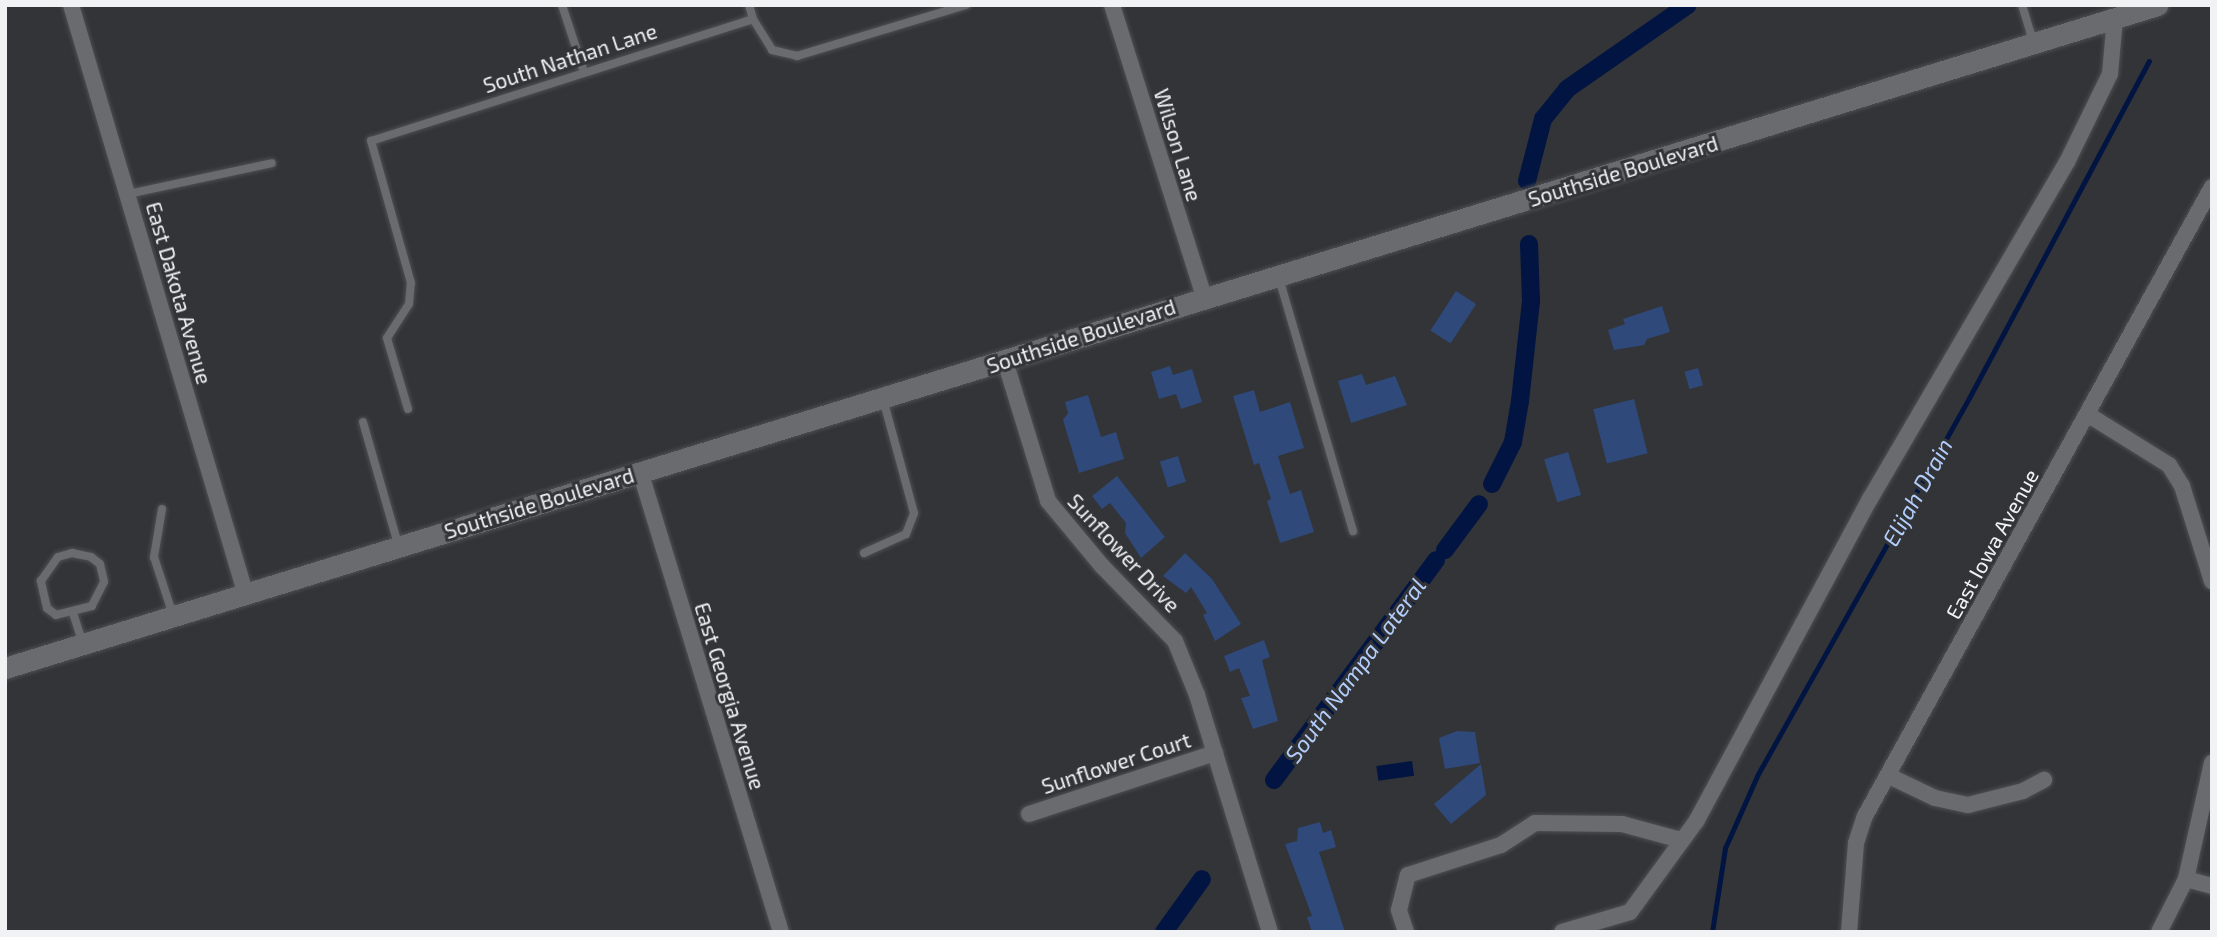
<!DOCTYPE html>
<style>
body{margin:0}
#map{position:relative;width:2217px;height:937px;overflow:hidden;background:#323437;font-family:"Exo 2",sans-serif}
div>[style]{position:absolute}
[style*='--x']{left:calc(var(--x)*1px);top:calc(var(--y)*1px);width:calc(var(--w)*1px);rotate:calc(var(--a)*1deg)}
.water>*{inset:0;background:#021542;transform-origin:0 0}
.stream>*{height:5px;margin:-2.5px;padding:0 2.5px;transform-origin:2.5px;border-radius:2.5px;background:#021542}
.canal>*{height:18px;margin:-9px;padding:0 9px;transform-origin:9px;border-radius:9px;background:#021542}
.building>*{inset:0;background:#2f497a;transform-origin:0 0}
.roads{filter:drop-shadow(0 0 2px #4e4f52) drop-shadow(0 0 2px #4e4f52)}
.service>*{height:8px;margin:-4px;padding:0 4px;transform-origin:4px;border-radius:4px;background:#696b6f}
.minor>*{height:16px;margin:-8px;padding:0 8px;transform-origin:8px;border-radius:8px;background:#696b6f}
.secondary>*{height:21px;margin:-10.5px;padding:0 10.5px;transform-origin:10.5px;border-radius:10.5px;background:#696b6f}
span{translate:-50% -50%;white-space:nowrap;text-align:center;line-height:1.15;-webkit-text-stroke:6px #323437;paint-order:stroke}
.street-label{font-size:21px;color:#f1f2f4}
.water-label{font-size:23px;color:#b3cdfb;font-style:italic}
.frame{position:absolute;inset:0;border:7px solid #f1f2f4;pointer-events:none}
</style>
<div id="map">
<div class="water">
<div style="left:1412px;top:761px;width:15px;height:36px;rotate:82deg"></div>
</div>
<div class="stream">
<div style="--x:1712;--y:932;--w:85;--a:-81.2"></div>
<div style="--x:1725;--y:848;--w:81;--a:-66"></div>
<div style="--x:1758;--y:774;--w:431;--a:-60.7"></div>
<div style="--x:1969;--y:398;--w:382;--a:-61.9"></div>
</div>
<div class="canal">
<div style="--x:1527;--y:181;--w:64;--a:-75.5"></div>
<div style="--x:1543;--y:119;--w:38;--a:-51"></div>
<div style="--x:1567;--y:89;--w:147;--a:-34.8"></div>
<div style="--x:1492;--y:484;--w:47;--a:-63.4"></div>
<div style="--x:1513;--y:442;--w:42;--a:-80.3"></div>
<div style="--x:1520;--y:401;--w:101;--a:-83.7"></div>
<div style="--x:1531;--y:301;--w:57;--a:-92"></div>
<div style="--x:1445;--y:550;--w:57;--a:-53.5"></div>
<div style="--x:1274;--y:780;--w:273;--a:-53.6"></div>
<div style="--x:1164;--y:932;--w:65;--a:-54.4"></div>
</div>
<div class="building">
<div style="left:1456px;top:291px;width:24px;height:47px;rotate:33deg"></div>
<div style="clip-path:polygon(1662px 306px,1670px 332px,1647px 339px,1644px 345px,1614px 350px,1608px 330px,1625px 324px,1623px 319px)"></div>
<div style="clip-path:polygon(1170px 366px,1173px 375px,1192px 369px,1202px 402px,1181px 409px,1176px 394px,1159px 399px,1151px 372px)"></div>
<div style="left:1698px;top:368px;width:18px;height:14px;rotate:74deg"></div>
<div style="clip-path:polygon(1362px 374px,1366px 385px,1395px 376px,1407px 405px,1351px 423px,1338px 381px)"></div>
<div style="clip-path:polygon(1254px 390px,1260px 412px,1290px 402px,1304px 448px,1278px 456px,1290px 494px,1301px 490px,1314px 532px,1280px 543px,1267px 501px,1271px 499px,1259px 463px,1254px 465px,1233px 396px)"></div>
<div style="clip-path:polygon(1088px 395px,1101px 437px,1116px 432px,1124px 459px,1079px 473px,1063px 420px,1068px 413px,1065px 402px)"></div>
<div style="left:1634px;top:399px;width:56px;height:42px;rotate:76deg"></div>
<div style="left:1568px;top:452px;width:45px;height:25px;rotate:73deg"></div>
<div style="left:1178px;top:456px;width:27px;height:19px;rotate:73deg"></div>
<div style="clip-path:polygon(1117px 476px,1165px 537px,1141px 558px,1125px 533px,1126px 523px,1110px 503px,1102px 509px,1092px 496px)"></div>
<div style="clip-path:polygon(1185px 553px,1212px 579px,1241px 624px,1215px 641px,1203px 615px,1207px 613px,1191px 587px,1186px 593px,1163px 576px)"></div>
<div style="clip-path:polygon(1264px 640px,1270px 657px,1262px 660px,1278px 721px,1253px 729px,1241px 698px,1250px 696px,1239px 668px,1230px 672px,1224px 656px)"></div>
<div style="clip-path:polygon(1457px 731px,1475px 732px,1480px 763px,1445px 769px,1439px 738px)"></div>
<div style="clip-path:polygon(1481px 764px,1486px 795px,1451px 824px,1434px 804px)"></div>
<div style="clip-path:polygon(1320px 822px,1323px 833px,1331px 830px,1336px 847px,1319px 852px,1345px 932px,1312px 932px,1307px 917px,1312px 916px,1285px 844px,1297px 841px,1298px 828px)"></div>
</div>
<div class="roads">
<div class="service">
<div style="--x:562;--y:5;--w:71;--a:71.8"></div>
<div style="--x:749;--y:5;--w:15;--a:74"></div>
<div style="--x:2022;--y:5;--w:38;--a:73"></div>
<div style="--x:128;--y:194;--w:147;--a:-12.1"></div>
<div style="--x:1279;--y:278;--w:264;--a:73.7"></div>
<div style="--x:408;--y:409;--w:74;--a:-106.5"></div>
<div style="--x:387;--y:338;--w:40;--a:-57.1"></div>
<div style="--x:409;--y:304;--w:21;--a:-85"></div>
<div style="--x:411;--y:283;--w:148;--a:-105.7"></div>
<div style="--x:371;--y:141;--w:401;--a:-17.7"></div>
<div style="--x:753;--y:19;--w:36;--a:58"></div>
<div style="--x:772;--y:50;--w:26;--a:13"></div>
<div style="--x:797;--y:56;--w:177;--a:-16.8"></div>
<div style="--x:363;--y:422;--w:127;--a:74"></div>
<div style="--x:162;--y:509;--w:49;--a:99.5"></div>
<div style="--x:154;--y:557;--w:61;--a:71.9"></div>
<div style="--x:72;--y:553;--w:19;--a:12"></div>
<div style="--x:91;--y:557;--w:11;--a:38"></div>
<div style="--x:100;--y:564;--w:18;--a:77"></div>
<div style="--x:104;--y:582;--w:27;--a:117"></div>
<div style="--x:92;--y:606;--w:37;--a:166"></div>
<div style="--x:56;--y:615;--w:11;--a:-142"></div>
<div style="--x:47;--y:608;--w:28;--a:-103"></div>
<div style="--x:41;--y:581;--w:29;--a:-55"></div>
<div style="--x:58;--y:557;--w:15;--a:-16"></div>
<div style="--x:864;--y:553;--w:46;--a:-24.3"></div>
<div style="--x:906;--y:534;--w:22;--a:-69"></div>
<div style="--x:914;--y:513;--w:118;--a:-105.2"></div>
<div style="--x:73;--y:613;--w:32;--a:72"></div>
</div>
<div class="minor">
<div style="--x:71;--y:5;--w:612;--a:73.49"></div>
<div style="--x:1112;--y:5;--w:306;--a:72.5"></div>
<div style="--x:1005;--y:361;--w:146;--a:72.9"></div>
<div style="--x:1048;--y:501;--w:85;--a:50.3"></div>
<div style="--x:1102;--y:566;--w:105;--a:45.8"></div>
<div style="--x:1175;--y:641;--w:58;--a:67.8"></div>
<div style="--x:1197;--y:695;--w:248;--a:72.9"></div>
<div style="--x:2087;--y:414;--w:97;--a:31.9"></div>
<div style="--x:2169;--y:465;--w:25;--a:58"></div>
<div style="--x:2182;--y:486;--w:100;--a:72.5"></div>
<div style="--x:640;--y:471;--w:482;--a:73"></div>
<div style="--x:1889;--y:776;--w:51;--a:25.6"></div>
<div style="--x:1935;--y:798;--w:34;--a:12"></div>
<div style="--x:1968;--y:805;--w:57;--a:-14.3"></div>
<div style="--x:2023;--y:791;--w:24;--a:-28"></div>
<div style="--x:1029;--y:814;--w:196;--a:-18.2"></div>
<div style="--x:2186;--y:879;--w:27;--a:15"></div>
<div style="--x:1406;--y:932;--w:23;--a:-108"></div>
<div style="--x:1399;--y:910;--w:36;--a:-76"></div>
<div style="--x:1408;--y:875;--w:98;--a:-17.9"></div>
<div style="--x:1501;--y:845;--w:40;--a:-32.9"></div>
<div style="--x:1535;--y:823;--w:87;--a:0.7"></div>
<div style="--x:1622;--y:824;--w:61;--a:15.2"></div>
<div style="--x:1562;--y:932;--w:71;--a:-16.4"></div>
<div style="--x:1630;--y:912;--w:114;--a:-53.9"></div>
<div style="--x:1697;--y:820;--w:365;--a:-61.7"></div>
<div style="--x:1870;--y:499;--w:390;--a:-59.7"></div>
<div style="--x:2067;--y:162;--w:98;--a:-64"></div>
<div style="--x:2110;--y:74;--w:56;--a:-84.9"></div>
<div style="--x:1849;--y:932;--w:89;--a:-85.5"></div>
<div style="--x:1856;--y:843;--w:28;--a:-72"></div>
<div style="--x:1865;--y:816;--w:718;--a:-61.12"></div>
<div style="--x:2159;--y:932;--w:59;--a:-63"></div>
<div style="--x:2186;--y:879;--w:119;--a:-77.4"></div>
</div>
<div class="secondary">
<div style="--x:5;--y:668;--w:2252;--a:-17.12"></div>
</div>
</div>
<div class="street-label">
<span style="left:570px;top:58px;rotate:-18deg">South Nathan Lane</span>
<span style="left:1178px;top:145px;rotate:73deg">Wilson Lane</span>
<span style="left:1623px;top:171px;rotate:-17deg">Southside Boulevard</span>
<span style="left:179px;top:293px;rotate:74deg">East Dakota Avenue</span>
<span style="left:1081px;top:336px;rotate:-18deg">Southside Boulevard</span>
<span style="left:539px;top:503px;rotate:-17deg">Southside Boulevard</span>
<span style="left:1992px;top:544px;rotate:-61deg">East Iowa Avenue</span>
<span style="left:1124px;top:553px;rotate:47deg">Sunflower Drive</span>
<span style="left:730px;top:696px;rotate:73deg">East Georgia Avenue</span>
<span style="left:1116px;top:763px;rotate:-18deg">Sunflower Court</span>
</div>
<div class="water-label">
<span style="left:1917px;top:492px;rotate:-61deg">Elijah Drain</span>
<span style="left:1355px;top:670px;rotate:-54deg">South Nampa Lateral</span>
</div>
<div class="frame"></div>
</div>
